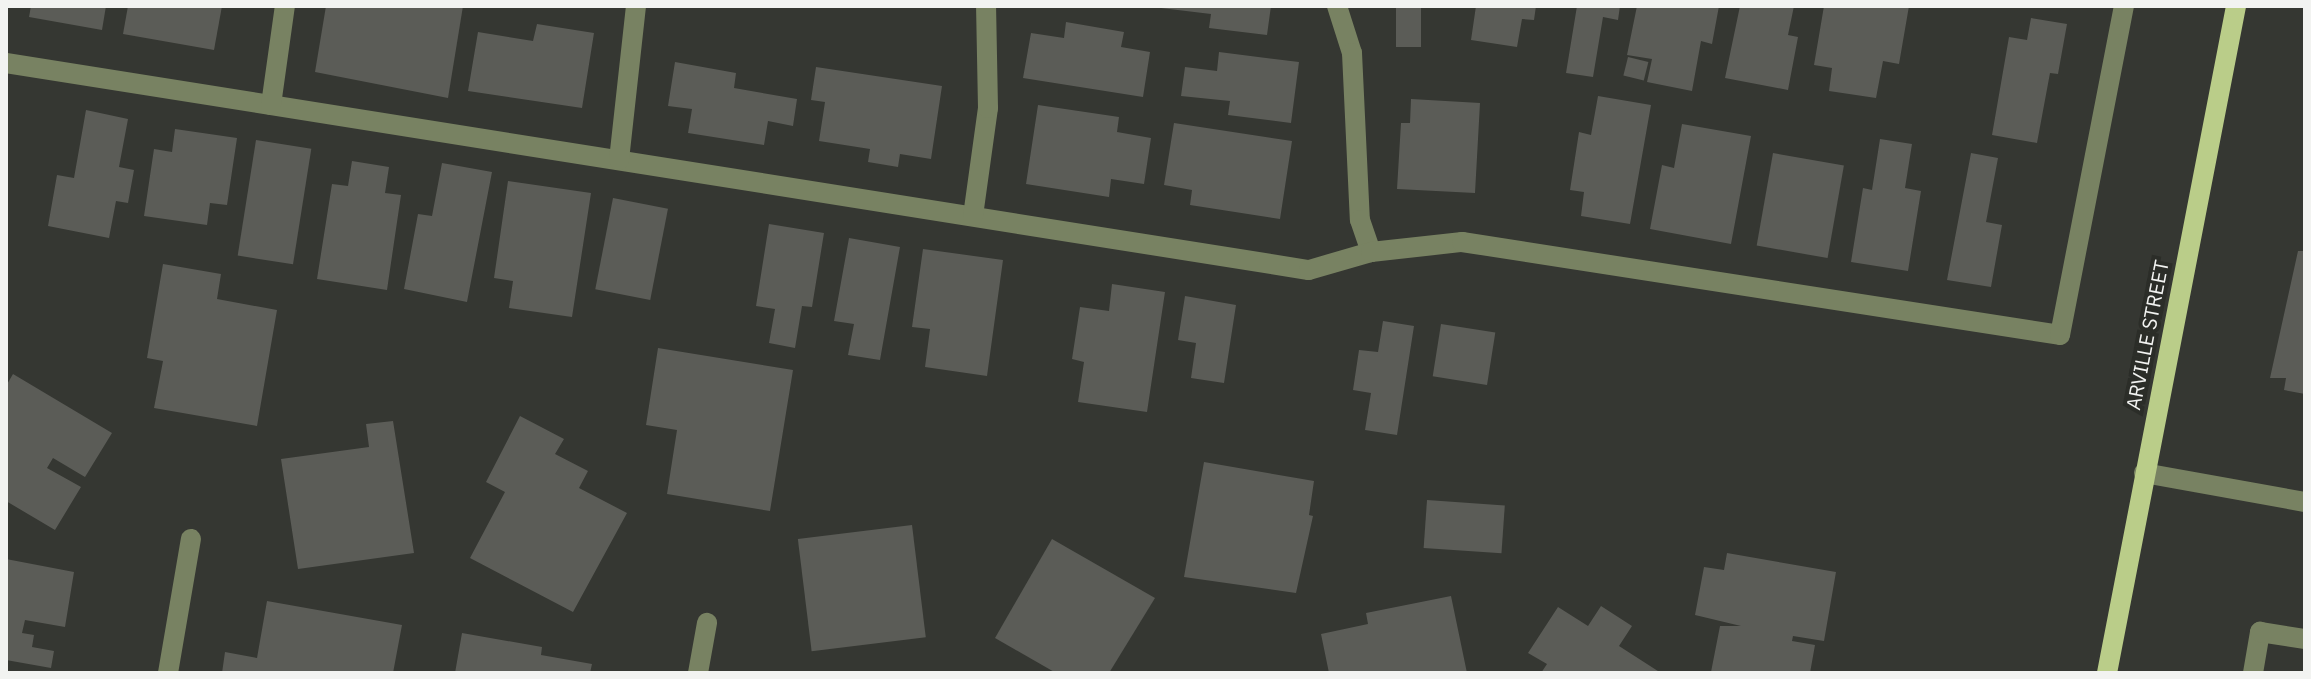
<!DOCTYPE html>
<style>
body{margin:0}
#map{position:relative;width:2311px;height:679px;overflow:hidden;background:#353732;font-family:"IBM Plex Sans",sans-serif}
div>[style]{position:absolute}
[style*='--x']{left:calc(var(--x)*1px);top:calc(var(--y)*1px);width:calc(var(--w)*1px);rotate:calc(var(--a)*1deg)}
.building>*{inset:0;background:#5b5c57;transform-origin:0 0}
.minor>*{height:20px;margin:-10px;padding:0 10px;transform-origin:10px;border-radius:10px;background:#788262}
.major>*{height:20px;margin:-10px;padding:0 10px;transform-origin:10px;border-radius:10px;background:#bacd89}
span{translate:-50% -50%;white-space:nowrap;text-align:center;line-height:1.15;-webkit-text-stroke:8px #2b2d28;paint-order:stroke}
.street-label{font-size:20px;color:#f2f3f1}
.frame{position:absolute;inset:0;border:8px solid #f2f3f1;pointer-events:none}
</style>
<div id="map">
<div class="building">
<div style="clip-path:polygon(31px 6px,106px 6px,102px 30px,29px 17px)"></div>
<div style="clip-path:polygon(128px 6px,222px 6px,214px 50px,123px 34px)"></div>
<div style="clip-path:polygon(326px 6px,463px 6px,448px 98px,315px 72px)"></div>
<div style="clip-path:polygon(1271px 6px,1267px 35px,1209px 28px,1211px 14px,1161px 8px)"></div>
<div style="left:1396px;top:6px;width:25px;height:41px"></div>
<div style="clip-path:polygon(1476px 6px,1536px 6px,1534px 20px,1522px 19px,1517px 47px,1471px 40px)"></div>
<div style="clip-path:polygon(1577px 6px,1620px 6px,1618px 20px,1603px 17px,1593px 77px,1566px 73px)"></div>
<div style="clip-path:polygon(1637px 6px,1719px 6px,1712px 44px,1701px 41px,1692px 91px,1647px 82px,1652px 59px,1627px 55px)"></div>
<div style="clip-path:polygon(1740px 6px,1794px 6px,1788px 35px,1798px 37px,1788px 90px,1725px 78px)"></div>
<div style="clip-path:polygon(1824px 6px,1909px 6px,1899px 64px,1883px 61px,1876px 98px,1829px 91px,1832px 68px,1814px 65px)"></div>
<div style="clip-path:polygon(2031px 18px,2067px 24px,2058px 74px,2050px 73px,2037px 143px,1992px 135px,2009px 37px,2027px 40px)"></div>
<div style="clip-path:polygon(1066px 22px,1124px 32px,1121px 47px,1150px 52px,1143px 97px,1023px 78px,1031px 33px,1064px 38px)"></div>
<div style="clip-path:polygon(537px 24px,594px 33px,582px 108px,468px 91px,478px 32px,533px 41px)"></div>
<div style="clip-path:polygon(1219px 52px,1299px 62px,1291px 123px,1228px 115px,1230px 101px,1181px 96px,1185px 67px,1217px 71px)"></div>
<div style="left:1628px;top:57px;width:21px;height:19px;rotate:14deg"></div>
<div style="clip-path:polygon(675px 62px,736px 73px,734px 88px,797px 99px,793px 126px,768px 121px,764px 145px,688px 133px,692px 109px,668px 106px)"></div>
<div style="clip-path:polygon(816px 67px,942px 86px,931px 159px,900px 154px,898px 167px,868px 162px,870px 149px,819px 141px,825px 102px,811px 100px)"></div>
<div style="clip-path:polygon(1598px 96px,1651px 105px,1630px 224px,1581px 216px,1584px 192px,1570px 190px,1579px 132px,1591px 135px)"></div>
<div style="clip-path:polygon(1411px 99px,1480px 103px,1475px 193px,1397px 189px,1401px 123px,1410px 123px)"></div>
<div style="clip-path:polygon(1038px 105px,1119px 117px,1117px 132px,1151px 138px,1144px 184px,1111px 179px,1109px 197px,1026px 184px)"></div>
<div style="clip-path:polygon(86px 110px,128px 119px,119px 167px,134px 170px,128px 203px,116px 201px,109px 238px,48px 226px,57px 175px,74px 178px)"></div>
<div style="clip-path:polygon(1174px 123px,1292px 141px,1280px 219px,1190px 205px,1192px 190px,1164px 185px)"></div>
<div style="clip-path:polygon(1682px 124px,1751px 136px,1731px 244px,1650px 229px,1662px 165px,1674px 168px)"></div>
<div style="clip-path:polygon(175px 129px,237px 138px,227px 205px,210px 203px,207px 225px,144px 216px,154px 149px,172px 152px)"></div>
<div style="clip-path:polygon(1880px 139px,1912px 144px,1905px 188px,1921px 191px,1908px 271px,1851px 262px,1863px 188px,1872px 190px)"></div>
<div style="left:256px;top:140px;width:56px;height:117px;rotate:9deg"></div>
<div style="left:1773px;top:153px;width:72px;height:94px;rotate:10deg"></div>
<div style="clip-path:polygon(1971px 153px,1998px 158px,1986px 222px,2002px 225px,1991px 287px,1947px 280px)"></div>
<div style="clip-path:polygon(352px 161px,389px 167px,385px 193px,401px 195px,387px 290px,317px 279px,332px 184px,348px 186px)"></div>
<div style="clip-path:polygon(442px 163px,492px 172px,467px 302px,404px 289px,418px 214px,432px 216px)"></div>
<div style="clip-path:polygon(508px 181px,591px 193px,572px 317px,509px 308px,513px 281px,494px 278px)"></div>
<div style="left:613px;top:198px;width:56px;height:93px;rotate:11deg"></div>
<div style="clip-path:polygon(769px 224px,824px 233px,812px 307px,802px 306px,795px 348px,769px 343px,775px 309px,756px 306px)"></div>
<div style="clip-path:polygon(849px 238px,900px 247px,880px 360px,848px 355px,854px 324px,834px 321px)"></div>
<div style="clip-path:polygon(923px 249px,1003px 260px,987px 376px,925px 367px,930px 329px,912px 327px)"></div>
<div style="clip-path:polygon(2298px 251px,2305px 251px,2305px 394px,2284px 390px,2286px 378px,2270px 378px)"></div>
<div style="clip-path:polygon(163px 264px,221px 274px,217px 299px,277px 310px,257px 426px,154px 408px,163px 361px,147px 358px)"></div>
<div style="clip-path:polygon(1112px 284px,1165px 292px,1147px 412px,1078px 402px,1084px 362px,1072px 359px,1080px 307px,1109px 311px)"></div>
<div style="clip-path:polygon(1185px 296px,1236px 305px,1224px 383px,1191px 378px,1196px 343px,1178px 340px)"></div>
<div style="clip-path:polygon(1383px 321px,1414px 326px,1397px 435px,1365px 430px,1371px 393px,1353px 390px,1359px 350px,1378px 352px)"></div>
<div style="left:1441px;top:324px;width:55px;height:53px;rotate:9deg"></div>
<div style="clip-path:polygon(658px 348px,793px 370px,770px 511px,667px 494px,677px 430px,646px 425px)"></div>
<div style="clip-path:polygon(13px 374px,112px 433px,85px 477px,53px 458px,47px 468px,81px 487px,55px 530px,6px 501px,6px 386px)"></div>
<div style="clip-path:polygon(520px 416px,564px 439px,555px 454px,588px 471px,579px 488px,627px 513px,573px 612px,470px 558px,505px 492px,486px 482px)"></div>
<div style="clip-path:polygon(393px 421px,414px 553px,298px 569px,281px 459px,369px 447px,366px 424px)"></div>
<div style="clip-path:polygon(1204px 462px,1314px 481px,1309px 515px,1313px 516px,1296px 593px,1184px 577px)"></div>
<div style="left:1427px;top:500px;width:78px;height:48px;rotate:4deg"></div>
<div style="left:912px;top:525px;width:113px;height:115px;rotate:83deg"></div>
<div style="clip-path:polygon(1052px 539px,1155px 598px,1109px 673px,1056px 673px,995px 638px)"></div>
<div style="clip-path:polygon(1727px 553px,1836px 572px,1824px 641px,1793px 636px,1792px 641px,1815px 645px,1810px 673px,1711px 672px,1720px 626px,1741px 626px,1695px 615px,1704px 567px,1724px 570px)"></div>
<div style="clip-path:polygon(6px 559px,74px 572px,65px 627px,25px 620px,22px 633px,34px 635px,32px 647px,54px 651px,51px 668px,6px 660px)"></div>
<div style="clip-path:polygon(1451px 596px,1467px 673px,1329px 673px,1321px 634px,1368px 624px,1366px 613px)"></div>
<div style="clip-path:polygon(267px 601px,402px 625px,393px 673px,222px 673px,225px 652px,257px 658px)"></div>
<div style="clip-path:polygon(1601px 606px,1632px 626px,1619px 646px,1661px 673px,1541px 673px,1547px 664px,1528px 653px,1558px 607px,1588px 626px)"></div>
<div style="clip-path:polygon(462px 633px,542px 647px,541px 655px,592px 664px,590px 673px,455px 673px)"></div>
</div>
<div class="minor">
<div style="--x:1337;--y:6;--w:49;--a:72.3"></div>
<div style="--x:1352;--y:53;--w:167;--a:87.3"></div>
<div style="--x:1360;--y:220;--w:34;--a:71"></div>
<div style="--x:6;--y:63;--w:1319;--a:9.03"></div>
<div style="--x:1309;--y:270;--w:65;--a:-16.2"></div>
<div style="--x:1371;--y:252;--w:92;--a:-6.3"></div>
<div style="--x:1462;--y:242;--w:605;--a:8.84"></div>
<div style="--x:2060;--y:335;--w:335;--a:-79"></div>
<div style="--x:271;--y:105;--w:100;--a:-82"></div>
<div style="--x:619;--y:160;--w:155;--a:-83.7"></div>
<div style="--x:973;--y:216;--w:109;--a:-82.1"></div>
<div style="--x:988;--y:108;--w:102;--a:-91.1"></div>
<div style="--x:2144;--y:473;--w:164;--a:10.2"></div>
<div style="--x:168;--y:673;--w:136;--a:-80.3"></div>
<div style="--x:698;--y:673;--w:51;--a:-79.8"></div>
<div style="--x:2253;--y:673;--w:42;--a:-80.3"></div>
<div style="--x:2260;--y:632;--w:46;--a:8.8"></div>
</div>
<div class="major">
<div style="--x:2107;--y:673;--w:679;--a:-79.05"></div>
</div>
<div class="street-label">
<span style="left:2147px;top:335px;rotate:-79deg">ARVILLE STREET</span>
</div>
<div class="frame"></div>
</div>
